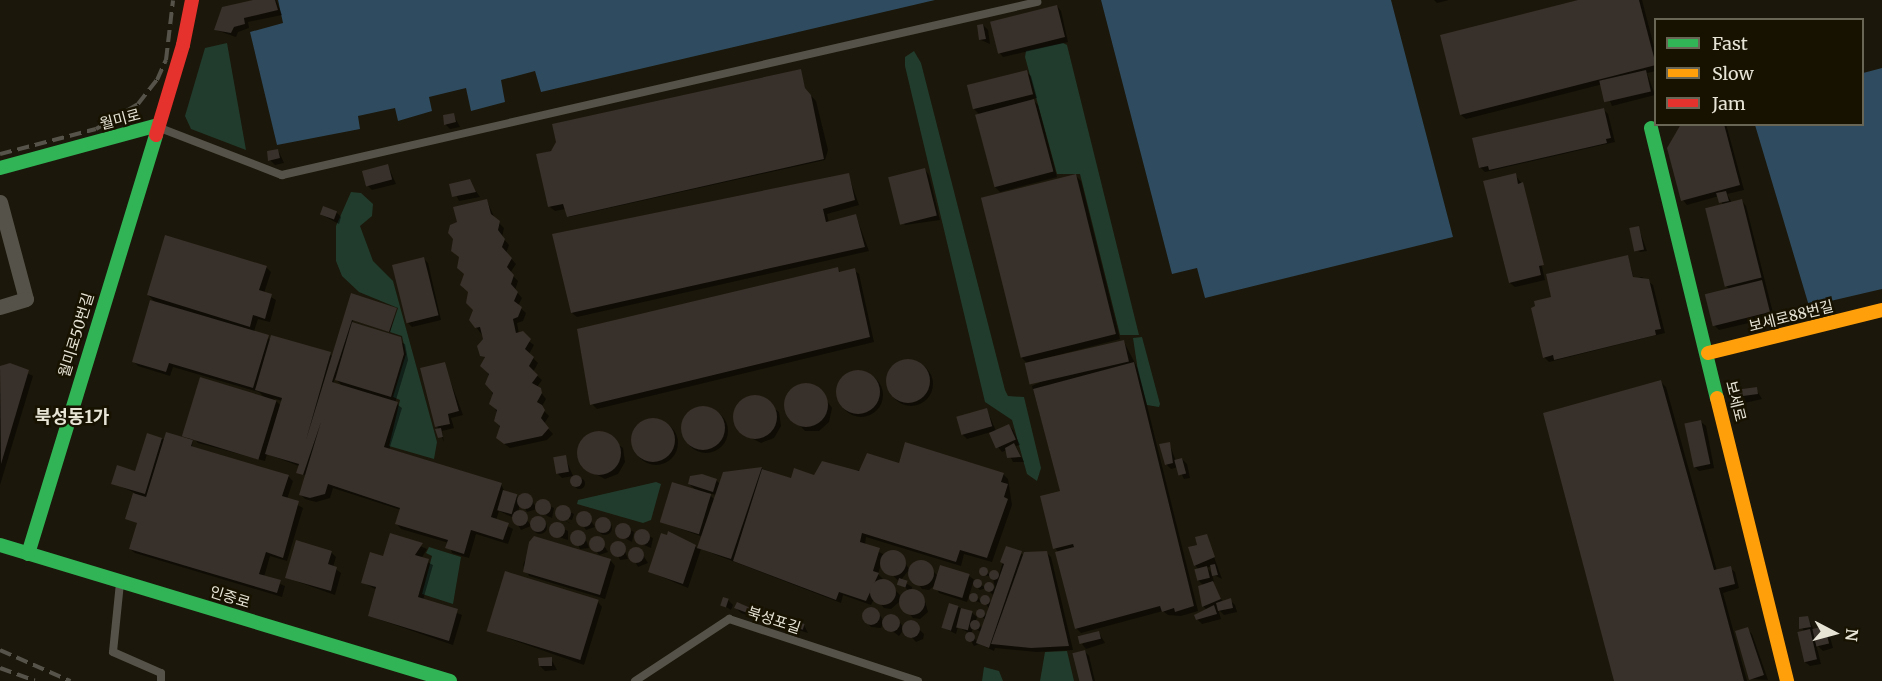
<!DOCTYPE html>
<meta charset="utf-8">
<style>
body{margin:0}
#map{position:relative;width:1882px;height:681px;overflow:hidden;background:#1b170a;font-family:Merriweather,"Noto Sans KR",serif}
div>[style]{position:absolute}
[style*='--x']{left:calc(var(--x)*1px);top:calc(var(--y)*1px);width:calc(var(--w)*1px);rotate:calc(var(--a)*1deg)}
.green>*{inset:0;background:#213c2d}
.water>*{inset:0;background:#2f4b5f}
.shadow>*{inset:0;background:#0007}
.round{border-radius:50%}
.building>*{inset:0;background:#38302a;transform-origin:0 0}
.lane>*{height:8px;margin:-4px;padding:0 4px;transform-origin:4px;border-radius:4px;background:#555249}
.street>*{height:15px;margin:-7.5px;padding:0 7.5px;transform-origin:7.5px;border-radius:7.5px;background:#555249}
.fast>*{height:14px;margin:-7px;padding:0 7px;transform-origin:7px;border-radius:7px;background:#30b455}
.slow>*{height:14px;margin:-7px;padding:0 7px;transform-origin:7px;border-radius:7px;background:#ff9f0a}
.jam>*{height:14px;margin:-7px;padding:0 7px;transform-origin:7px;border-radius:7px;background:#e5322d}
.rail>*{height:4px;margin-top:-2px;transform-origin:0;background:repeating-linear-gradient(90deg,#56534b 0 12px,transparent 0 18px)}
span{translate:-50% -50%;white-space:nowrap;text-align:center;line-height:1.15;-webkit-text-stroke:5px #171200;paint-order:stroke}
.street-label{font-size:15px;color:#e7e4d6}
.quarter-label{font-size:18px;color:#e7e4d6;font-weight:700}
.legend{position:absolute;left:1654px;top:18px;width:210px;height:108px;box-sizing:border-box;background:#171200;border:2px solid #6a6656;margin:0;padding:8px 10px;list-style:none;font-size:18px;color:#e7e4d6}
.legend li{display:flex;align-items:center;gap:12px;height:30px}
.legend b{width:30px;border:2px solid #6a6656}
.north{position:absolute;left:1804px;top:603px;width:60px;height:60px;-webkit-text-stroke:4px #171200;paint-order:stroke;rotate:96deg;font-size:16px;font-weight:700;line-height:24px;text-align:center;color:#e7e4d6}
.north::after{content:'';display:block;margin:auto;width:21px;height:27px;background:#e7e4d6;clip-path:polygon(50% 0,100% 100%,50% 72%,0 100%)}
</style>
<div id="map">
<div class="green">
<div style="clip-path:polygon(227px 43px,246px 150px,191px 129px,185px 116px,205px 48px)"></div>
<div style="clip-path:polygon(1063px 43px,1067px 45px,1139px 335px,1120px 335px,1080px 174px,1057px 174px,1025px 57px,1026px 51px)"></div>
<div style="clip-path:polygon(914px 51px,921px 63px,1005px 390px,1008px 396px,1024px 397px,1041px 468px,1037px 481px,1027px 474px,1012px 420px,985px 402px,905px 66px,905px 57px)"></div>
<div style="clip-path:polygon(351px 192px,361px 193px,373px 204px,372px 216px,360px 226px,373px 261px,393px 281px,437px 442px,434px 459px,389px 446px,400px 400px,393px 397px,406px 354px,402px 336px,390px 332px,398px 308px,359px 292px,342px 276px,336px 261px,336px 226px)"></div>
<div style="clip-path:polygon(1142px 337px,1160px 404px,1159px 407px,1147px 405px,1138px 371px,1133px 338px)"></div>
<div style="clip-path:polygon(656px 482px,661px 484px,651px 520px,643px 523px,577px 504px,578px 500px)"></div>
<div style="clip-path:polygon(429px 547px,461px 557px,453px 604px,422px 594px,432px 556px,426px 553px)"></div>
<div style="clip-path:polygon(1067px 651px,1074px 681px,1040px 681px,1045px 652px)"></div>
<div style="clip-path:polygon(984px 667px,999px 671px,1003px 681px,982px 681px)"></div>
</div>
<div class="water">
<div style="clip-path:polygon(278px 0,935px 0,541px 92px,535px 71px,501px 80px,505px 102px,471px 111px,466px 88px,429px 97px,432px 111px,398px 121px,395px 108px,358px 116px,360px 129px,277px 145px,250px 32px,283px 23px)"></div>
<div style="clip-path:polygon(1101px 0,1391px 0,1453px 237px,1205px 298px,1197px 268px,1172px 274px)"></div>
<div style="clip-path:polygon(1882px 68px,1882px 289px,1809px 306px,1755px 125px,1862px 124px,1863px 73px)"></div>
</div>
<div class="shadow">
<div style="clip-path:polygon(260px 0,276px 0,282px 15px,248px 22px,249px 28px,238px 32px,236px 37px,216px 30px)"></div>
<div style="clip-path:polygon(1434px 0,1449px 0,1437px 3px)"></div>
<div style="clip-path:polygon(1584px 0,1642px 0,1656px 54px,1656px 71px,1647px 73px,1655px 95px,1612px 106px,1603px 84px,1466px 119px,1461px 115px)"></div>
<div style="clip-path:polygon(1057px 6px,1061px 11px,1068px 42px,1003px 57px,999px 52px)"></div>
<div style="clip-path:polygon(983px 25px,988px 30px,990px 44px,981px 40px)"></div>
<div style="clip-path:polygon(801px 72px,805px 89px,816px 101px,828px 150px,825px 160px,569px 217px,566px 209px,555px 211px,550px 207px,537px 155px)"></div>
<div style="clip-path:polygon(1026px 72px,1031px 76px,1037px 98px,1032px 99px,1038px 105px,1057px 177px,1000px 192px,995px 187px,980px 115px,974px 109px)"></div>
<div style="clip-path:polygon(1604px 110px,1608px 114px,1615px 142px,1485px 172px,1480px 167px)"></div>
<div style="clip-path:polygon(453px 114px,460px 127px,450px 129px,445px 124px)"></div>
<div style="clip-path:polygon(1683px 124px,1726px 124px,1744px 190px,1727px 194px,1732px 203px,1742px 201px,1746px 206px,1774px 317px,1719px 330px,1715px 326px,1707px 296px,1730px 290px,1726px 286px,1723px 205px,1719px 196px,1687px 205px,1683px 200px)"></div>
<div style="clip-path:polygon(278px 150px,284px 163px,275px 165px,270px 160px)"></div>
<div style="clip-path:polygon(388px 166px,396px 184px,372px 190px,367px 185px)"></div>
<div style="clip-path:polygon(925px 170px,929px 175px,940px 220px,905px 225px,900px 220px)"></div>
<div style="clip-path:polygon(848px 174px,859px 205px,827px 214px,829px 223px,856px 216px,869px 251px,577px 317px,572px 313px)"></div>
<div style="clip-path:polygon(1515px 175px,1523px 185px,1545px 280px,1515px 287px,1510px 283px)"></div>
<div style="clip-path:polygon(1076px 176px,1081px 181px,1120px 339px,1027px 363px,1022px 358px)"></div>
<div style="clip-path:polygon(469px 181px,480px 197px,459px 201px,451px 185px)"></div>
<div style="clip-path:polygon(487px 201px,495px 219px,504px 228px,502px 237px,509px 245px,506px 253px,516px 264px,510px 273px,518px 281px,515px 290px,522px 298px,518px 306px,526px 313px,523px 321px,517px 323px,519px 334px,534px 345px,529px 354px,538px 363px,533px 372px,542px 380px,537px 387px,546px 399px,541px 408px,549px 416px,544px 424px,553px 434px,547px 440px,510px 448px,503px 443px,484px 356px,485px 339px,476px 327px,474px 309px)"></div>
<div style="clip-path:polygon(336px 212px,341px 217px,339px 224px,322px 215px)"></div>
<div style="clip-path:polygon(1639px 229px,1647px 251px,1640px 252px,1635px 248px)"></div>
<div style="clip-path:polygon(1628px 257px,1634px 279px,1642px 277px,1653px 285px,1665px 333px,1549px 362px,1544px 357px,1553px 298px)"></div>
<div style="clip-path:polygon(423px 258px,428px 263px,441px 320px,412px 327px,407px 322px)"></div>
<div style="clip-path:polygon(evenodd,266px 267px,271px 272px,264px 293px,276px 300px,270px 322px,258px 319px,254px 331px,271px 340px,333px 356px,352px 295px,396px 310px,390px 332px,353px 320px,352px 324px,405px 344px,408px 360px,395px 403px,402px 408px,389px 450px,501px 484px,505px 492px,518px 497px,529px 496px,537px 509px,527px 512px,521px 501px,517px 515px,522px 512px,531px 526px,521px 530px,514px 518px,499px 511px,496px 520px,513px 529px,508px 544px,476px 534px,469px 558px,452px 553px,449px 543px,401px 529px,397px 524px,401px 510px,333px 488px,330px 498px,316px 502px,305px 499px,301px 495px,306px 475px,299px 474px,299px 466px,267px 454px,265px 461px,198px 443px,193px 438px,192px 447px,288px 476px,293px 481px,287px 499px,303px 508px,287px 561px,270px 556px,264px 577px,285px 586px,282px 597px,135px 553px,130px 549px,138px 523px,127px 519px,135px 493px,113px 483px,136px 473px,161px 439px,187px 440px,201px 379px,265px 398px,259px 392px,173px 367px,170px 376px,138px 366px,133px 361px,156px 303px,148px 295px,266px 267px,335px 378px,344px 388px,333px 384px,335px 378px,266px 267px,273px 398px,282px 401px,281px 406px,273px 398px)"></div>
<div style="clip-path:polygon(837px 268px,841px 273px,854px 270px,859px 274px,874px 342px,597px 409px,592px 404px)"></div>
<div style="clip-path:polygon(1124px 342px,1138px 369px,1198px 611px,1181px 616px,1168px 615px,1163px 611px,1081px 633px,1076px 628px,1059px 553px,1055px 548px,1062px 492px,1032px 386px)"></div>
<div class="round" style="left:889px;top:362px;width:44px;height:44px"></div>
<div style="clip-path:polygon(444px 364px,463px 415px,451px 418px,454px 428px,442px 431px,444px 442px,437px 426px)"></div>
<div style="clip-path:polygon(10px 365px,33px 376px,0 485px,0 367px)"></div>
<div class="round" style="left:839px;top:373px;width:44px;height:44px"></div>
<div style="clip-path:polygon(1661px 382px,1666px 387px,1717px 571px,1730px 568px,1735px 572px,1739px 588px,1723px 593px,1747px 681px,1615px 681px)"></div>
<div style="clip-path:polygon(800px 385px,819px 390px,832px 408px,829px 422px,819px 431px,805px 431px,785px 410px,790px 392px)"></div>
<div style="clip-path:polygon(1756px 389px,1762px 399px,1740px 404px,1735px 399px)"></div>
<div style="clip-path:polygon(757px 396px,779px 412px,781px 426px,774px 438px,761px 443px,743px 434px,735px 415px,740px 403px)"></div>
<div class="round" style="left:684px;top:409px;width:44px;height:44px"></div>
<div style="clip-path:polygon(987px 410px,996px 431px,1009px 426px,1013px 430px,1020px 445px,1016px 446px,1024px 462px,1013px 462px,1007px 450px,1002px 452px,998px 447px,991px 432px,967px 439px,962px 434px)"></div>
<div class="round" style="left:634px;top:421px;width:44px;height:44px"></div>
<div style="clip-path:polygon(1701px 422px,1706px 426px,1714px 468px,1699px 471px,1694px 466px)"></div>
<div style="clip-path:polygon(600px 432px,623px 448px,625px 462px,618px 474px,605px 479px,586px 469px,578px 450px,583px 439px)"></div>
<div style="clip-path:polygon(1169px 443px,1176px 461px,1182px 459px,1187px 464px,1190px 478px,1184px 479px,1178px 467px,1171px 469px,1166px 464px)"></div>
<div style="clip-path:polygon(565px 457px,573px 476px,562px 478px,557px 473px)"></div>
<div style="clip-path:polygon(evenodd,900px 464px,1003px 474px,1008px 479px,1012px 505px,992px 562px,964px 554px,961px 566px,866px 537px,865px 545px,885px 555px,900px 555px,909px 569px,925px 563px,938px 576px,969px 576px,987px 589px,987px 585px,995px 588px,992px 572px,999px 575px,1007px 548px,1024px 555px,1046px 552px,1051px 557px,1073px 650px,1037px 652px,995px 648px,994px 651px,979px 644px,974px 646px,968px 636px,971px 634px,978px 643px,981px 632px,973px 628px,971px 634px,958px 627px,956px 634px,942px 627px,958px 607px,972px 613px,977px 617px,975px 623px,983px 628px,985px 620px,978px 611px,986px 615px,989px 609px,983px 598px,991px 602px,993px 595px,986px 588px,980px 590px,973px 583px,967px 602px,939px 593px,935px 585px,929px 590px,922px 589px,908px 571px,901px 580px,912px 587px,911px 592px,924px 598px,928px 612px,920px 619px,913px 618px,901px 603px,909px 591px,881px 564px,878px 574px,883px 579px,881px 584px,887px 582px,900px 595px,899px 602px,891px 609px,884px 608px,875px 597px,871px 605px,843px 595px,841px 603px,701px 549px,688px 588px,650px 572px,695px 546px,698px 549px,703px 537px,662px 522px,697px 491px,689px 484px,716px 480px,720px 484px,761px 468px,792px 480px,900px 464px,708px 493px,716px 495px,715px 500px,708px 493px)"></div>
<div class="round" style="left:573.5px;top:477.5px;width:11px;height:11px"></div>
<div style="clip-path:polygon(540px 502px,554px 508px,552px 518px,539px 512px)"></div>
<div style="clip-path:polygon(559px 507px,574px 514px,572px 520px,561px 517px,571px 524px,558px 517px)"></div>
<div style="clip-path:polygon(586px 513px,595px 527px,586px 530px,578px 517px)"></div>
<div class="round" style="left:533px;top:520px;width:14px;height:14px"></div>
<div class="round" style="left:598px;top:521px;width:14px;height:14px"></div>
<div style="clip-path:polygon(554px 525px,568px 531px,568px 540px,552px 535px)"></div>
<div style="clip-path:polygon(620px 525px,634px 532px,632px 542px,619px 535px)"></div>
<div style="clip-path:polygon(583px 532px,589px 548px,580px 549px,573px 534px)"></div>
<div style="clip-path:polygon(639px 532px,653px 538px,651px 548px,637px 542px)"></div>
<div style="clip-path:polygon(391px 534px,427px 549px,421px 559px,433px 565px,423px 600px,462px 615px,453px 645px,369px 616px,377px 590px,362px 582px,384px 558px)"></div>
<div style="clip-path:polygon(evenodd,1206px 535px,1222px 579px,1212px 574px,1214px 582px,1210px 583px,1223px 602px,1230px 600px,1235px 605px,1237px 612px,1224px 615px,1218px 609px,1221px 619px,1202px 624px,1197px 619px,1207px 610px,1203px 606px,1204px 586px,1198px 580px,1199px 570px,1195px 565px,1206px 535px,1211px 566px,1213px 574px,1207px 568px,1211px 566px)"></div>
<div style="clip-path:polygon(535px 538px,611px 561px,615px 566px,605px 599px,529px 576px,523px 565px)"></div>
<div style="clip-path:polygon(599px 538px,608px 552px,599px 555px,591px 542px)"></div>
<div style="clip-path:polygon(622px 544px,628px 559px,620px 560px,613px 545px)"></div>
<div style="clip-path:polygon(639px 549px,648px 563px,638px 567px,630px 553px)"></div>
<div style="clip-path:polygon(331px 552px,336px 557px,333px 567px,341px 573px,335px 595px,287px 578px)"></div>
<div style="clip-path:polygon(984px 568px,988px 573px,991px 577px,982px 574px,980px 569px)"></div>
<div style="clip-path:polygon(974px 594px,979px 599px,981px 603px,973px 600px)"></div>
<div style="clip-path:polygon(728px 600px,733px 605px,731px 610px,722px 604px)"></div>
<div style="clip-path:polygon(598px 602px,602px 607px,584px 665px,487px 631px)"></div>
<div style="clip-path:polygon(736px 608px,754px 611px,758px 619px,741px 613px)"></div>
<div style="clip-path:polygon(866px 611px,877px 611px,885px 623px,890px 616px,895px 616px,904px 628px,911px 622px,924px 634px,923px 639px,916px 642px,904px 629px,899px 636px,883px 624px,881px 628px,871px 627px,866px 622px)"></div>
<div style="clip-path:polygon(764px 616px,804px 625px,808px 633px,768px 621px)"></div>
<div style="clip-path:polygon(1808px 618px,1814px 630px,1824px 628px,1829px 633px,1833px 648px,1823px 651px,1816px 644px,1821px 664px,1810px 666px,1805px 662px,1804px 632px,1799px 621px)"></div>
<div style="clip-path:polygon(1747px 629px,1752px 634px,1768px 680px,1750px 679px)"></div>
<div style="clip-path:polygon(1099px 633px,1105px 643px,1086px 649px,1082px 644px)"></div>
<div style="clip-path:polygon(1084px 651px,1089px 656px,1095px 681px,1080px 681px)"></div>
<div style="clip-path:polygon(551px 659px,557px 670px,545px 671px,540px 666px)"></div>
</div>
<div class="building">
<div style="clip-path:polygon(253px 0,275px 0,278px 10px,244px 18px,245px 24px,234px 27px,231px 33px,214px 30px,222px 7px)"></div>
<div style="clip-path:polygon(1578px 0,1639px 0,1656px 65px,1460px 115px,1440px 35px)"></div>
<div style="left:1057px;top:5px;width:33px;height:69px;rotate:76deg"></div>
<div style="clip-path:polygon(983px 24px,986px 39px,979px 40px,977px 25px)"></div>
<div style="clip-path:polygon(801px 69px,805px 88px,811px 95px,824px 159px,567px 217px,563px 204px,548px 207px,536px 154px,551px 151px,556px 142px,552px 124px)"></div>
<div style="left:1027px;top:70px;width:25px;height:62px;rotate:76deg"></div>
<div style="left:1646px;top:70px;width:22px;height:48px;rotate:77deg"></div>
<div style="left:1034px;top:99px;width:75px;height:61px;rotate:75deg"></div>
<div style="clip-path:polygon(1604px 108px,1611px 138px,1606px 139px,1607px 143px,1489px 170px,1488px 166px,1479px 168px,1472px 138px)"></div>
<div style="clip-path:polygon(454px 113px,456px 122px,444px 125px,443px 115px)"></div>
<div style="clip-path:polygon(1681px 124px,1724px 124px,1740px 185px,1681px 201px,1667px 148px)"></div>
<div style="clip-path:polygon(278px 149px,280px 158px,268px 161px,267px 151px)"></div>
<div style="left:388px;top:164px;width:16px;height:27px;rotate:75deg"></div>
<div style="left:925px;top:168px;width:49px;height:38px;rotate:76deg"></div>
<div style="clip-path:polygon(849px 173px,855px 200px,823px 209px,826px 222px,856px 214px,865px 247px,571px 313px,552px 234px)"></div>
<div style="clip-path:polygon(1516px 173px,1518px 184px,1523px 182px,1544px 265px,1539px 266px,1541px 275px,1509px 283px,1483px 181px)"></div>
<div style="left:1076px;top:174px;width:165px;height:98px;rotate:76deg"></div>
<div style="clip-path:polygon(470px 179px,476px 192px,452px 197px,449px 184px)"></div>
<div style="clip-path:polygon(1726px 191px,1729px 201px,1719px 203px,1716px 193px)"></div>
<div style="clip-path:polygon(487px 199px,491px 214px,500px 221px,498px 230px,505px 239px,502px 247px,512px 258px,507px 267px,514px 275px,511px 284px,518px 292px,514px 301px,522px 307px,518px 317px,513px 319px,516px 333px,523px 331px,531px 339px,525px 349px,534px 357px,529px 366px,538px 375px,532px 383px,541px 388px,542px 393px,537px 402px,542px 405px,545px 410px,541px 418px,549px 428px,542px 436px,504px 444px,496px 438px,500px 426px,494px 421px,497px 410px,489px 404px,493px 393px,485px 384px,489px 374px,480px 366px,485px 357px,480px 356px,477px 346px,483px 339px,480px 327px,475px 328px,469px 320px,473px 310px,466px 303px,468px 292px,460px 285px,464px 274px,457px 268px,459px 257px,451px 251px,453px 239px,448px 233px,450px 225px,457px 222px,453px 207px)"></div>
<div style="left:1742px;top:199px;width:81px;height:38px;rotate:76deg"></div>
<div style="left:323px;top:206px;width:15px;height:9px;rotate:20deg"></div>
<div style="left:1639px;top:226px;width:24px;height:10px;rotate:78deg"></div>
<div style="clip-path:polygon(165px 235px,267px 266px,259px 290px,272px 294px,265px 319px,253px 315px,250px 327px,147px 295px)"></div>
<div style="clip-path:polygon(1628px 255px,1633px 277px,1649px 279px,1661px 329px,1655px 330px,1656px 335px,1554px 360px,1553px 355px,1543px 358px,1531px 308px,1535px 306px,1534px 301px,1551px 297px,1546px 274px)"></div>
<div style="left:424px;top:257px;width:60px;height:33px;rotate:76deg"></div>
<div style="clip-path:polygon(838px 267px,839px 272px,855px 268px,870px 337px,590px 405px,577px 329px)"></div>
<div style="left:1762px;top:280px;width:33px;height:59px;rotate:76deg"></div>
<div style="clip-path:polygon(351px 293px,397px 308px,389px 332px,352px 320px,332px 382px,398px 402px,384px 447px,502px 483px,491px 517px,509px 523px,503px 540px,471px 530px,464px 554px,445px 548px,448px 540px,395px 524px,400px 508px,328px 484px,325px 494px,310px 498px,299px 495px,321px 422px,303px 475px,296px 473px,299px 464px,265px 454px,282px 398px,255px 390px,271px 335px,331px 352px,306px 440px)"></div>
<div style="clip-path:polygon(150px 300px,269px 335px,253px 388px,169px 363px,166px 372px,132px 362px)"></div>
<div style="clip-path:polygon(352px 322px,401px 337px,404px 354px,391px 397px,335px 380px)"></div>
<div style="left:1124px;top:340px;width:22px;height:102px;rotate:77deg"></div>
<div class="round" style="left:886px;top:359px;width:44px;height:44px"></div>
<div style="clip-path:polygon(445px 362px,459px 411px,448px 414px,450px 424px,435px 427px,420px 368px)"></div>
<div style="clip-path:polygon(1134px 362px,1194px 606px,1175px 612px,1174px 608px,1162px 612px,1160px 606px,1075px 629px,1055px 552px,1074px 547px,1073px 544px,1053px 549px,1040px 496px,1060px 491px,1033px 389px)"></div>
<div style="clip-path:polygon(10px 363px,29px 370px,1px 464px,0 366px)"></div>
<div class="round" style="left:836px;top:370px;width:44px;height:44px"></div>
<div style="left:200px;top:377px;width:80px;height:62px;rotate:17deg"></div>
<div style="clip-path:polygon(1661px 380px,1714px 570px,1731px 566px,1735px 584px,1719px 588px,1744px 681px,1614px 681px,1543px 413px)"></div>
<div class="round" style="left:784px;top:383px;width:44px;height:44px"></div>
<div style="left:1757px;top:387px;width:7px;height:26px;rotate:82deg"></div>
<div class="round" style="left:733px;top:395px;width:44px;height:44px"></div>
<div class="round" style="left:681px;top:406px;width:44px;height:44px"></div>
<div style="left:987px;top:408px;width:19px;height:32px;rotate:74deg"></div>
<div class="round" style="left:631px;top:418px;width:44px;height:44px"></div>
<div style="left:1701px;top:420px;width:45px;height:17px;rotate:78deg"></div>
<div style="left:1009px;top:424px;width:17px;height:22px;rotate:66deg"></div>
<div style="clip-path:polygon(441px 428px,443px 437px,438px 438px,435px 429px)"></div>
<div class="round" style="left:577px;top:431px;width:44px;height:44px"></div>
<div style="clip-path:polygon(166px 432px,193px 440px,191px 446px,289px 475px,282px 496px,299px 501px,283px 558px,266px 552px,259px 574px,281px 580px,277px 593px,129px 549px,137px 523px,125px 519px,133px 493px,146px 497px)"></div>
<div style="clip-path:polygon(147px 433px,162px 438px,145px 494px,111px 484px,117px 465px,135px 471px)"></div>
<div style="clip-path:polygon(905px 442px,1004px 473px,1001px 482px,1008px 484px,1004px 497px,1008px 499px,987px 558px,960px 550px,956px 562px,862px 533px,860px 542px,880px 548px,873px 571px,879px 573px,866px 601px,839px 592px,836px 600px,733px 561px,762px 469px,791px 478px,794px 468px,814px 475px,822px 461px,859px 471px,867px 453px,899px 463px)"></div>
<div style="clip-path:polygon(1170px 442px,1173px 463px,1165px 465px,1159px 444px)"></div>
<div style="clip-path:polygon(1014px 443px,1021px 457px,1007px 458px,1005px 448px)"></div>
<div style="left:566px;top:455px;width:17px;height:13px;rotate:80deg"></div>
<div style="left:1182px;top:458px;width:16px;height:8px;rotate:75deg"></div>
<div style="clip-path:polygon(762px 467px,731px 559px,697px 548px,723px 472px)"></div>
<div style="clip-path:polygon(702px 474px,717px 479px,713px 492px,688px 484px,690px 476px)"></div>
<div class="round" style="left:570px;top:475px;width:12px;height:12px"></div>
<div style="left:672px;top:482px;width:41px;height:42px;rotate:17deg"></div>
<div style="left:503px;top:490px;width:15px;height:21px;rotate:16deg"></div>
<div class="round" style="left:517px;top:493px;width:16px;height:16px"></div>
<div class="round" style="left:535px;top:499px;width:16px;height:16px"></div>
<div class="round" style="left:555px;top:505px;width:16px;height:16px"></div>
<div class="round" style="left:512px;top:510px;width:16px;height:16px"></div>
<div class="round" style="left:576px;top:511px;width:16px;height:16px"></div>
<div class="round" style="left:530px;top:516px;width:16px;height:16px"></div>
<div class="round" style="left:595px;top:517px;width:16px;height:16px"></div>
<div class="round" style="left:549px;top:522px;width:16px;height:16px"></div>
<div class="round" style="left:615px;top:523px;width:16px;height:16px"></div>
<div class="round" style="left:634px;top:529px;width:16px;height:16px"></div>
<div class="round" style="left:570px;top:530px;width:16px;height:16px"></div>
<div style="clip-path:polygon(668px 531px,696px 545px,683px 584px,648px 572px,661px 533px,667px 535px)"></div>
<div style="clip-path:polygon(390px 533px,423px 543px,415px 555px,429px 559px,418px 597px,458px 609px,449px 641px,368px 616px,376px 587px,361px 583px,370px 552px,383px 556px)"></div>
<div style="clip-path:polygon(1207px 534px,1215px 557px,1194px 566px,1188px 547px,1197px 545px,1195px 537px)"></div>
<div class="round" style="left:589px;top:536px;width:16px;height:16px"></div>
<div style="clip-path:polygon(534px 536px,611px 559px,600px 595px,523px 572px,529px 542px)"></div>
<div style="clip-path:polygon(296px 540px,332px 551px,328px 564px,337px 567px,331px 591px,285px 578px)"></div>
<div class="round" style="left:610px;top:541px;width:16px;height:16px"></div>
<div style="clip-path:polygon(1006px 546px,1022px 551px,989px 648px,976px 643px,1004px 564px,1000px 562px)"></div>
<div class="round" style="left:628px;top:547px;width:16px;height:16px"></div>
<div class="round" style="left:880px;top:550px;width:26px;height:26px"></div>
<div style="clip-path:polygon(1047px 551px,1069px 646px,1031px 648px,991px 644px,1024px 552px)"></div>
<div class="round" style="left:908px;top:560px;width:26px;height:26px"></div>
<div style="clip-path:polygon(1215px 564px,1218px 575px,1212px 576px,1210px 565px)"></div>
<div style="left:940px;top:565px;width:31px;height:25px;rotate:17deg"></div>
<div style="left:1207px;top:566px;width:12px;height:13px;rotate:76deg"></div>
<div class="round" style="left:978.5px;top:566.5px;width:9px;height:9px"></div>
<div class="round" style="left:989px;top:570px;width:10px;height:10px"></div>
<div style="left:505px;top:571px;width:98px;height:63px;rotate:17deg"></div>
<div style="left:899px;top:578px;width:9px;height:7px;rotate:18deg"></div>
<div class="round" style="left:972.5px;top:578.5px;width:9px;height:9px"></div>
<div class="round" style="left:870px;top:579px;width:26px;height:26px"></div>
<div style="clip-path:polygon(1213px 581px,1221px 599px,1202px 607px,1198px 586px)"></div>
<div class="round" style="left:984px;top:582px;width:10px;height:10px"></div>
<div class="round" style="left:899px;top:589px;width:26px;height:26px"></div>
<div class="round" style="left:968.5px;top:592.5px;width:9px;height:9px"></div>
<div class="round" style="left:980px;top:595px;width:10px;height:10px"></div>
<div style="left:723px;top:597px;width:6px;height:9px;rotate:18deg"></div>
<div style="clip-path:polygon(1231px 598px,1233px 608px,1218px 611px,1216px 603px)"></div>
<div style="clip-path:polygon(737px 602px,755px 610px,753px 615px,734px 608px)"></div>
<div style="left:949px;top:603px;width:10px;height:26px;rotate:17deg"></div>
<div style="clip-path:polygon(1214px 605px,1217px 614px,1196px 620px,1194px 615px)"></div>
<div class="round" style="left:862px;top:607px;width:18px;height:18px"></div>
<div style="left:961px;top:608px;width:12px;height:20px;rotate:14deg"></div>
<div class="round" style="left:975.5px;top:608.5px;width:9px;height:9px"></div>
<div style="left:764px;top:611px;width:31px;height:6px;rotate:17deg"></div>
<div class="round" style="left:882px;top:614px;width:18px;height:18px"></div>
<div style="clip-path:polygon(1808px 616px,1811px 627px,1799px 629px,1799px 617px)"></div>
<div class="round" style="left:902px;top:620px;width:18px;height:18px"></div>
<div class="round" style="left:970px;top:620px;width:10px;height:10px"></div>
<div style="left:795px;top:621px;width:10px;height:6px;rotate:17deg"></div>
<div style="left:1825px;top:626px;width:18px;height:13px;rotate:77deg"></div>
<div style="clip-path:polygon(1748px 627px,1764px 675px,1749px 680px,1735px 631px)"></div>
<div style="left:1810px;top:629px;width:31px;height:13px;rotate:77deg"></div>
<div style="left:1099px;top:631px;width:8px;height:22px;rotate:76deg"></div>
<div class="round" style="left:965px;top:632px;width:10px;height:10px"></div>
<div style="left:1085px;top:650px;width:32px;height:13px;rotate:76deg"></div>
<div style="clip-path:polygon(552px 657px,552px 666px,539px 666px,538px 658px)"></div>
</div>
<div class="lane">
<div style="--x:160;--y:128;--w:131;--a:21.1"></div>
<div style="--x:282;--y:175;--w:775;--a:-12.91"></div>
<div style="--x:120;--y:583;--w:69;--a:95.8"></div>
<div style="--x:113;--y:652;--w:52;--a:23.6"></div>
<div style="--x:161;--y:673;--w:8;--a:90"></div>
<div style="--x:635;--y:681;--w:113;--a:-33.4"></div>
<div style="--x:729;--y:619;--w:199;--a:18.2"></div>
</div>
<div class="street">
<div style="--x:0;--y:202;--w:100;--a:75"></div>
<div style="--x:26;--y:299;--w:27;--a:163"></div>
</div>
<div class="fast">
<div style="--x:1651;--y:128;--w:278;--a:76.3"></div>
<div style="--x:0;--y:168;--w:161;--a:-15.2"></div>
<div style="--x:0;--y:545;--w:470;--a:16.8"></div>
<div style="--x:28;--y:554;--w:438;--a:-73"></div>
</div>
<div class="slow">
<div style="--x:1708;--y:353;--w:179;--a:-13.9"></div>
<div style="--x:1717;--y:398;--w:292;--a:76.1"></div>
</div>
<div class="jam">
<div style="--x:156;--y:135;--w:94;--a:-73.3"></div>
<div style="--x:183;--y:45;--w:46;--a:-78.7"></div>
</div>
<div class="rail">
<div style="--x:0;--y:154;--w:99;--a:-14.6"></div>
<div style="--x:96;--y:129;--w:49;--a:-30.8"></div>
<div style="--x:138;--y:104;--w:31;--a:-52"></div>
<div style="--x:157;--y:80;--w:22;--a:-66"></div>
<div style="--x:166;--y:60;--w:60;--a:-83.3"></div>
<div style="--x:0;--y:650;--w:77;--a:23.9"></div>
<div style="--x:0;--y:668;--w:37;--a:20"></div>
</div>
<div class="street-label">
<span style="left:120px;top:119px;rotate:-15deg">월미로</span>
<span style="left:1791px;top:316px;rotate:-14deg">보세로88번길</span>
<span style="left:76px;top:335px;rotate:-73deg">월미로50번길</span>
<span style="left:1736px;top:401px;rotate:76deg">보세로</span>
<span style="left:230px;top:597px;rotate:17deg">인중로</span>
<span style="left:774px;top:620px;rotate:18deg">북성포길</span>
</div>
<div class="quarter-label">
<span style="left:72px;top:417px">북성동1가</span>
</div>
<ul class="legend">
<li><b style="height:8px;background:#30b455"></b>Fast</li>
<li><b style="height:8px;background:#ff9f0a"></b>Slow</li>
<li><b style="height:8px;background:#e5322d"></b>Jam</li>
</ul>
<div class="north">N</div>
</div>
